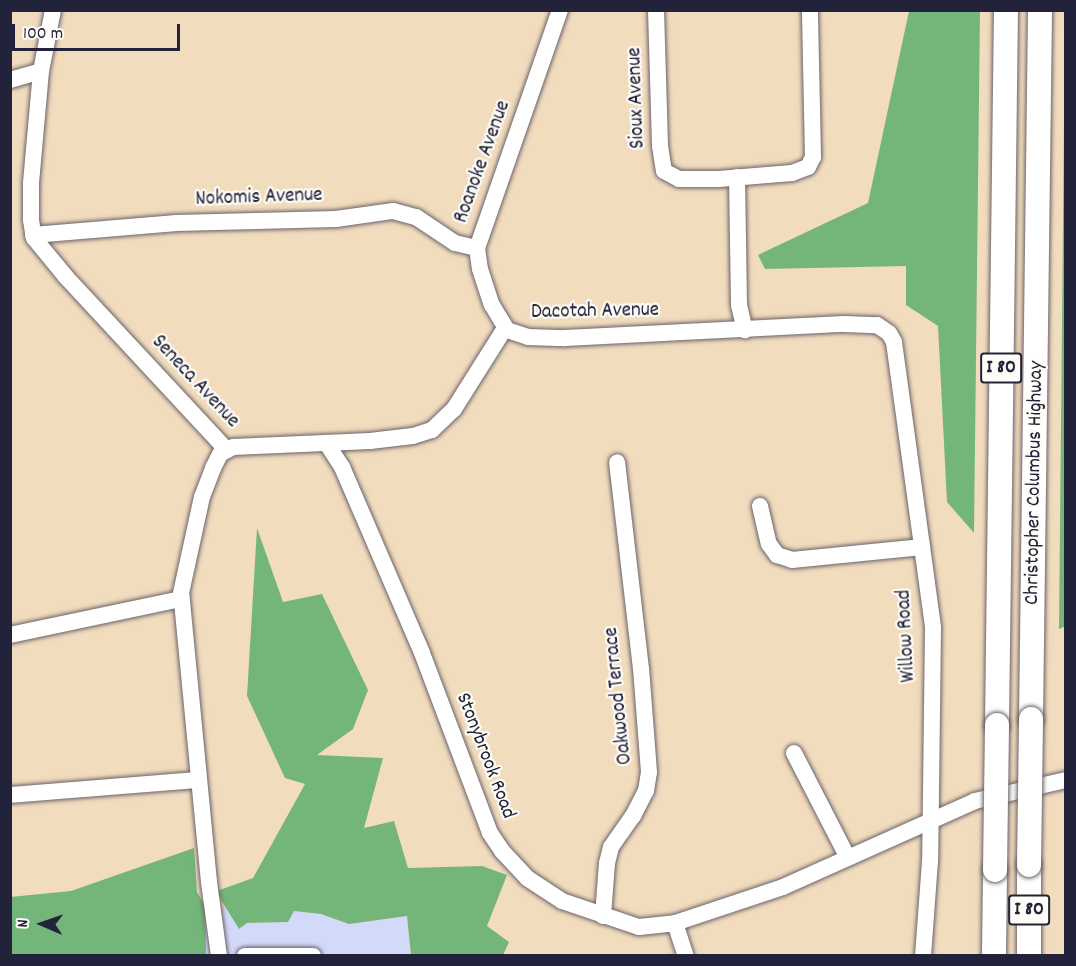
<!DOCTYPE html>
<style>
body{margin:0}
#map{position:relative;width:1076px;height:966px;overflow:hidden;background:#f2dcbe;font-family:Dekko,sans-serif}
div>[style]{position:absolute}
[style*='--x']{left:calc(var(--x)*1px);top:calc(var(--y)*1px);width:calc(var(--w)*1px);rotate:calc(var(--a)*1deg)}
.built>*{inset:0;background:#d3d9f9}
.forest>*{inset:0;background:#74b679}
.roads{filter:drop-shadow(0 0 2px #6b6369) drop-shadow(0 0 2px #6b6369)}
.minor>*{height:16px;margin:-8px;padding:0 8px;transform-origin:8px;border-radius:8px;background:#fff}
.highway>*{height:24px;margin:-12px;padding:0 12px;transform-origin:12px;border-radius:12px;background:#fff}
.bridges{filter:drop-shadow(0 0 2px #6b6369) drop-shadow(0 0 2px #6b6369)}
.highway-bridge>*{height:24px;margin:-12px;padding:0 12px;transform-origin:12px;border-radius:12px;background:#fff}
span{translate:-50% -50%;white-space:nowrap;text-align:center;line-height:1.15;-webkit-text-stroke:4.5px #fdfcf7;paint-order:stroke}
.shield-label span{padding:2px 4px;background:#fdfcf7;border:2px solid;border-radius:4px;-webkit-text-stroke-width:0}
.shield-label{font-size:20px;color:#22223b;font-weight:700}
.street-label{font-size:21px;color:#22223b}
.frame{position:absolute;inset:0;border:12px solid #22223b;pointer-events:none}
.north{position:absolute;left:12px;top:894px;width:60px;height:60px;-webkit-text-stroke:4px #fdfcf7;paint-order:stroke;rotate:272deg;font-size:16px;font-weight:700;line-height:24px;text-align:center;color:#22223b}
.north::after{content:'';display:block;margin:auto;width:21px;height:27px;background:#22223b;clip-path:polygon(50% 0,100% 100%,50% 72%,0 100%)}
.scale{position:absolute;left:12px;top:24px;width:168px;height:27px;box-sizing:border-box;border:3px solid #22223b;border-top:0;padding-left:8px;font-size:18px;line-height:21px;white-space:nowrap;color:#22223b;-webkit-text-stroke:4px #fdfcf7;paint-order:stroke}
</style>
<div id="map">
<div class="built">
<div style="clip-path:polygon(225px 907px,240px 929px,247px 923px,287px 922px,294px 911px,321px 914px,349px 924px,407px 916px,411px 955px,206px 955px,205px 918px)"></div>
</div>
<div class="forest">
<div style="clip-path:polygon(909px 11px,980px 11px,974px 533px,947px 502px,938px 326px,906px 305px,906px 266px,765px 269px,758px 255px,868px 203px)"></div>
<div style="clip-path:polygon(1065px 17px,1066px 626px,1059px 629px)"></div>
<div style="clip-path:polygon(257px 528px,283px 602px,322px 594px,368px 690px,353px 729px,317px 755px,383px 758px,364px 828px,394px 821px,408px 868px,482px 866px,507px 875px,487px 926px,509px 942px,503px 955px,411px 955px,407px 916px,349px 924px,321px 914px,294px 911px,288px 922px,247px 923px,239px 929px,221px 900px,217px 891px,253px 878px,305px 784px,285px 778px,247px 696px)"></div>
<div style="clip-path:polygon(194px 848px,197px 892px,205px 906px,206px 955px,11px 955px,10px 897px,71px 891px)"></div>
</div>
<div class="roads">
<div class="minor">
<div style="--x:53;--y:10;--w:62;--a:101.1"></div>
<div style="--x:41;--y:71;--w:112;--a:95.1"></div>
<div style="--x:31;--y:183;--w:37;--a:90"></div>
<div style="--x:31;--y:220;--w:18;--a:81"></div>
<div style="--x:34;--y:238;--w:50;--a:50.6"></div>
<div style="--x:66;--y:277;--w:236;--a:47.1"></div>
<div style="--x:560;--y:10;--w:252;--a:109.2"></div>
<div style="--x:477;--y:248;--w:21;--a:82"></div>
<div style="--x:480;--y:269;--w:38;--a:72"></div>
<div style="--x:492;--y:305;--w:29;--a:59"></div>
<div style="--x:507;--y:330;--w:22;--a:18"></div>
<div style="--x:528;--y:337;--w:37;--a:2"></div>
<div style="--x:565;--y:338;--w:279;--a:-2.9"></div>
<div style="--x:844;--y:324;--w:33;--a:2"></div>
<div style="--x:877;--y:325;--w:14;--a:34"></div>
<div style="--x:889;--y:333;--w:10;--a:61"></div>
<div style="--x:894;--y:342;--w:289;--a:82.2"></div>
<div style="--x:933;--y:628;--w:233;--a:90.7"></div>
<div style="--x:930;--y:861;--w:95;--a:94.2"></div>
<div style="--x:656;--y:10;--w:136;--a:88.3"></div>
<div style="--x:660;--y:146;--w:25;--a:81"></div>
<div style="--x:664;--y:171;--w:17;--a:28"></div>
<div style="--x:679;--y:179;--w:40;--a:0"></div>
<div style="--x:719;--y:179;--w:73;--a:-4.7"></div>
<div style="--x:792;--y:173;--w:17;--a:-21"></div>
<div style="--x:808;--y:167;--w:11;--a:-63"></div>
<div style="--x:813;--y:157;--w:147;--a:-91.2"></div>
<div style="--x:10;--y:80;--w:32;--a:-16"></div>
<div style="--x:737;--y:177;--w:128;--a:89.1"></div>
<div style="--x:739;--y:305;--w:26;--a:77"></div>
<div style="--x:33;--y:235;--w:144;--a:-4.8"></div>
<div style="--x:176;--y:223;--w:160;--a:-1.4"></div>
<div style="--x:336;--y:219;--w:58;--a:-8"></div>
<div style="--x:393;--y:211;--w:24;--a:15"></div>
<div style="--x:416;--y:217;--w:47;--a:33.7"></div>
<div style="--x:455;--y:243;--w:23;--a:13"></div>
<div style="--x:327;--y:444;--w:27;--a:57"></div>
<div style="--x:342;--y:467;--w:202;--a:66.7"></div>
<div style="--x:422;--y:653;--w:192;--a:69.3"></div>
<div style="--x:490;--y:833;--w:22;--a:56"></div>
<div style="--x:502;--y:851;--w:37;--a:47"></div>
<div style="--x:527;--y:878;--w:42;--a:33.3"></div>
<div style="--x:562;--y:901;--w:81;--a:18.7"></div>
<div style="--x:639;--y:927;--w:36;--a:-6"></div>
<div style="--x:675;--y:923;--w:114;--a:-18.4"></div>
<div style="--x:783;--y:887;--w:210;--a:-24.1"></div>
<div style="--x:975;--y:801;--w:93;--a:-13"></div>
<div style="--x:760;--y:506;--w:39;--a:77"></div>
<div style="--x:769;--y:544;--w:14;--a:54"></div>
<div style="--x:777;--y:555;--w:16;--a:18"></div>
<div style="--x:792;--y:560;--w:131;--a:-5.7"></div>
<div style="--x:10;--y:635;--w:175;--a:-11.9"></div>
<div style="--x:794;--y:753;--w:116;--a:62.8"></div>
<div style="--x:10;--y:795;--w:189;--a:-4.6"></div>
<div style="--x:603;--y:916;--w:53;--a:-85.7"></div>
<div style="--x:607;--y:863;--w:16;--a:-76"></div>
<div style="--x:611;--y:847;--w:38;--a:-55"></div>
<div style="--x:633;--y:816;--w:28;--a:-63"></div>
<div style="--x:646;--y:791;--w:19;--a:-81"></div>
<div style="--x:649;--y:772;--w:103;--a:-94.4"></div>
<div style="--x:641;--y:669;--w:208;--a:-96.6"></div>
<div style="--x:675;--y:923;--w:35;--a:72"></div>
<div style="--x:219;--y:956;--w:75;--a:-97.7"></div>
<div style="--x:209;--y:882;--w:290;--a:-95.5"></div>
<div style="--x:181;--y:593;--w:98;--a:-77.7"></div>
<div style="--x:202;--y:497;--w:31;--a:-69"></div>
<div style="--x:213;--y:468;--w:16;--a:-63"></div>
<div style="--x:220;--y:454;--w:15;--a:-28"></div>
<div style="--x:233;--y:447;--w:137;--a:-2.5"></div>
<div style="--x:370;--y:441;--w:43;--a:-6.6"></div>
<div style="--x:413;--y:436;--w:20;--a:-18"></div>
<div style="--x:432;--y:430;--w:30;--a:-44"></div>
<div style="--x:454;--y:409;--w:96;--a:-57.8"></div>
<div style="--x:245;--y:956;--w:68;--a:0"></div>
</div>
<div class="highway">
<div style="--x:1031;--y:719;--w:709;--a:-89.27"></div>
<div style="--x:997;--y:725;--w:715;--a:-89.28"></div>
<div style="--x:994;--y:956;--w:86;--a:-89.3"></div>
<div style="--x:1029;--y:956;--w:91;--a:-90"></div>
</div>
</div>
<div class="bridges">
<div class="highway-bridge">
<div style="--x:1029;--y:865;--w:146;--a:-89.2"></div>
<div style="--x:995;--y:870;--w:145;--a:-89.2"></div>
</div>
</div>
<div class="shield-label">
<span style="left:1001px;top:368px">I 80</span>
<span style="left:1029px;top:910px">I 80</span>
</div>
<div class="street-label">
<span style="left:637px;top:98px;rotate:-92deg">Sioux Avenue</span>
<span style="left:483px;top:162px;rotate:-70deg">Roanoke Avenue</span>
<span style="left:259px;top:198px;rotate:-2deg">Nokomis Avenue</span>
<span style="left:595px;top:312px;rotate:-1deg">Dacotah Avenue</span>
<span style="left:195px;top:382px;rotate:47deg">Seneca Avenue</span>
<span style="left:1035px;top:483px;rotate:-89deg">Christopher Columbus Highway</span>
<span style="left:907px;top:636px;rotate:-93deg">Willow Road</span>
<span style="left:619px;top:696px;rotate:-96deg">Oakwood Terrace</span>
<span style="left:485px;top:756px;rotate:69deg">Stonybrook Road</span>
</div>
<div class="frame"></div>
<div class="north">N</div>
<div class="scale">100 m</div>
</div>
